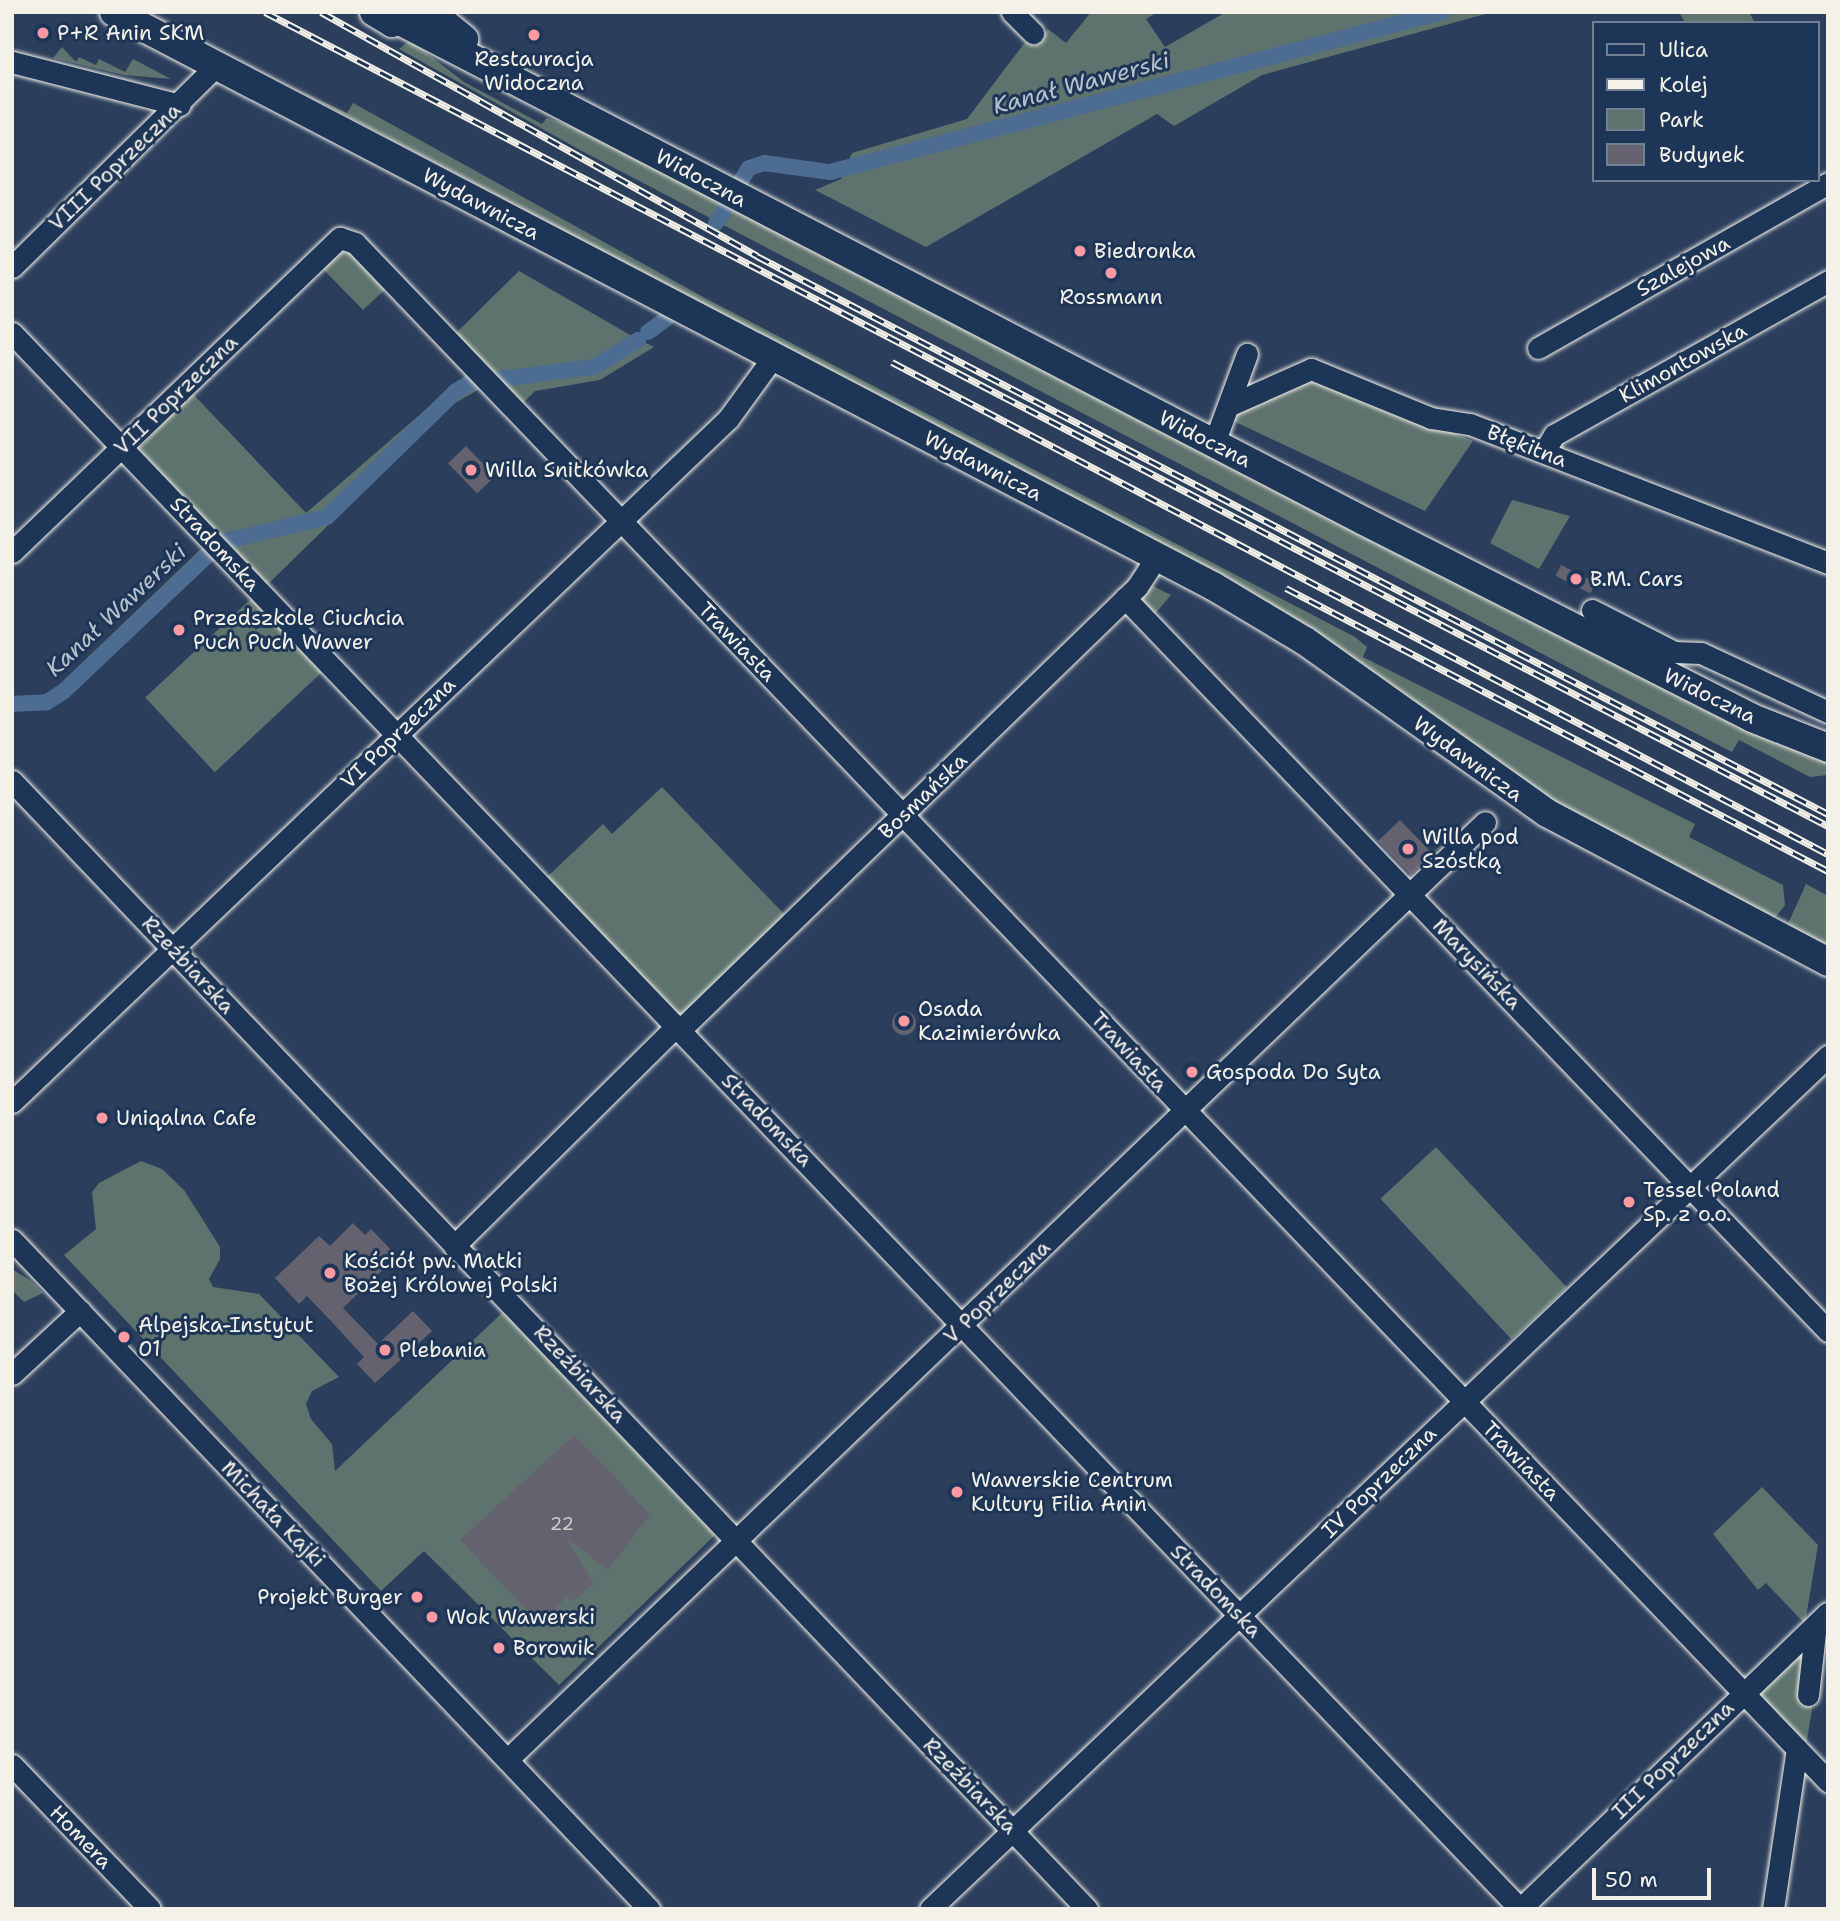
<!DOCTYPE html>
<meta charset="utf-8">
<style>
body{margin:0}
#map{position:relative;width:1840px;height:1921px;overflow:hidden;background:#2b3e5c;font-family:"Shantell Sans",sans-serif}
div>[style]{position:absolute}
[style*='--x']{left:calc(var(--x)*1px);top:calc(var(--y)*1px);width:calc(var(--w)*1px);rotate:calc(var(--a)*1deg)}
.green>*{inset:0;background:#5e736e;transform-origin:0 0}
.canal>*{height:16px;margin:-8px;padding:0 8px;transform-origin:8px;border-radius:8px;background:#4c6c91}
.building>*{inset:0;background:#65626f;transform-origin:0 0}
.round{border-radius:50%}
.roads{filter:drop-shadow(0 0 2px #f4f1e8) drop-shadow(0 0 2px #f4f1e8)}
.minor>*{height:21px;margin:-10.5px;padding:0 10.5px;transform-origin:10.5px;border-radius:10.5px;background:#1d3557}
.major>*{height:28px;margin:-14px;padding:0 14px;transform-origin:14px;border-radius:14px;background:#1d3557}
.rail>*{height:7px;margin-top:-3.5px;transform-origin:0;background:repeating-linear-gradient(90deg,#1d3557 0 13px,#f4f1e8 0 26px);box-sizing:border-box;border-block:2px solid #f4f1e8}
.dots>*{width:19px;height:19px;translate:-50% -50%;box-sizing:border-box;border:4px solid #1d3557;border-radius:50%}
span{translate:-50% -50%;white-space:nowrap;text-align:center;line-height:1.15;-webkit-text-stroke:6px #1d3557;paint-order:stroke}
.number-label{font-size:18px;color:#d0cdca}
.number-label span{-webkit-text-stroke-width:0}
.poi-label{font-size:21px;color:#f4f1e8}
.left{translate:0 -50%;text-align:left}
.right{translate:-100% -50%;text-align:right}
.street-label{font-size:21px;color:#f4f1e8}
.water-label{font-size:23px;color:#b9c2ca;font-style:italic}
.frame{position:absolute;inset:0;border:14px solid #f4f1e8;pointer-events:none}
.legend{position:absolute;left:1592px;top:21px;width:228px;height:161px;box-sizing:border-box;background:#1d3557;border:2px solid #738091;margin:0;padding:9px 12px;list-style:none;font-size:21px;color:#f4f1e8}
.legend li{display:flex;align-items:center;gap:14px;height:35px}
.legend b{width:35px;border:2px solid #738091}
.scale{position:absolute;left:1592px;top:1868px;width:119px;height:32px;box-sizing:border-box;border:4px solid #f4f1e8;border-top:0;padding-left:9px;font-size:21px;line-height:24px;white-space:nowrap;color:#f4f1e8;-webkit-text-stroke:5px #1d3557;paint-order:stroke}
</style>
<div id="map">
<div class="green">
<div style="clip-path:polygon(1091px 12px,1158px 12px,1146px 19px,1165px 47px,1226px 12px,1493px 12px,1262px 75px,1174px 126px,1157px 114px,926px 247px,815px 190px,841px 179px,852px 153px,967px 119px,1026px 41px,1035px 46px,1048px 29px,1066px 43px)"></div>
<div style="clip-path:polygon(1679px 12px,1749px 12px,1755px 23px,1685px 23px)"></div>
<div style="clip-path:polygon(410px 40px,464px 82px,542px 124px,547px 118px,579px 129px,1828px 760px,1828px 775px,1810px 777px,1739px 740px,1732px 752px,1596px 682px,580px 150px,399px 49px)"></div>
<div style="clip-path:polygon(62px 47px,76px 62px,79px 57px,96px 65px,99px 59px,125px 72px,133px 59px,171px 79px,124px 75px,53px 58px)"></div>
<div style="clip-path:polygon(294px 88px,347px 113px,353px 103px,705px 298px,1355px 637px,1367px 647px,1363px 657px,1695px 824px,1689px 837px,1783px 885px,1785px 905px,1774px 919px,1544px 797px,1275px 607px)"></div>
<div style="clip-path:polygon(352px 252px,387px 288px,363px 310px,322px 268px,337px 253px)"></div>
<div style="clip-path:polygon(519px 271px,632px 336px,654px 347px,600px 380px,535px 391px,523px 403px,455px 334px)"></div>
<div style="clip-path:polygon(467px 374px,481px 388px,450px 406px,265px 587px,139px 449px,192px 393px,306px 513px)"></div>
<div style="clip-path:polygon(1306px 375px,1473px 441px,1425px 511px,1231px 420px,1234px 412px)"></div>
<div style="clip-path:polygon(1512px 500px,1570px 516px,1539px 569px,1490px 543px)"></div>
<div style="clip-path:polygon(203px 547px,214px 558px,68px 695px,49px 706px,12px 708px,12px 699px,44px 695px,60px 684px)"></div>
<div style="clip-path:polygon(1149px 584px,1171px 595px,1154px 615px,1141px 597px)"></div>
<div style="left:252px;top:598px;width:102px;height:146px;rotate:47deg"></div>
<div style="clip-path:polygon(662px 787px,785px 915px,680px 1016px,546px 878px,603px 824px,612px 834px)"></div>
<div style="clip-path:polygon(1806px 884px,1828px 896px,1828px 947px,1787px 926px)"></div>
<div style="left:1436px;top:1147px;width:192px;height:76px;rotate:47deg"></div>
<div style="clip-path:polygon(141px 1161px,162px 1169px,184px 1190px,220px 1247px,220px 1259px,209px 1279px,213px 1287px,259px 1294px,339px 1377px,312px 1391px,306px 1404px,311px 1419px,332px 1444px,335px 1471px,503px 1312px,715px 1535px,559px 1685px,424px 1551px,381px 1591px,64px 1255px,96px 1229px,92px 1192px,99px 1183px)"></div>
<div style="clip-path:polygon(12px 1269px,31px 1281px,43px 1293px,24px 1302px,12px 1290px)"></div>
<div style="clip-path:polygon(1762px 1487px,1818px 1545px,1805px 1624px,1766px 1583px,1758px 1590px,1713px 1534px)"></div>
<div style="clip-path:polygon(1801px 1646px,1814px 1697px,1806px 1746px,1754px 1692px)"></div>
</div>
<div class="canal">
<div style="--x:738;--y:185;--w:20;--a:-57"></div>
<div style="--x:749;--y:168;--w:16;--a:-18"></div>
<div style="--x:764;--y:163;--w:67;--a:7.8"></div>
<div style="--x:830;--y:172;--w:633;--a:-14.65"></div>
<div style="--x:716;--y:223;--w:20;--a:-57"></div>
<div style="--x:648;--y:332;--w:24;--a:-36"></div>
<div style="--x:500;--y:379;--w:95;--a:-7.3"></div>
<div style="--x:594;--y:367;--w:52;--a:-31.5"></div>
<div style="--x:226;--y:541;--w:104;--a:-13.4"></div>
<div style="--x:327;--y:517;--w:180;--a:-44.3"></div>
<div style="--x:456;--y:391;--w:20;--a:-30"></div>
<div style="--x:12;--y:704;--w:35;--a:-3"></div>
<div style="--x:47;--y:702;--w:19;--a:-32"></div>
<div style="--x:63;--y:692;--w:201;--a:-43.4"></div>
</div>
<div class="building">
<div style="left:466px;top:446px;width:42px;height:25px;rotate:46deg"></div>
<div style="left:1561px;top:565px;width:39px;height:12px;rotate:27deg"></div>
<div style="left:1400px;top:820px;width:47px;height:30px;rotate:46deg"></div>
<div class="round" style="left:892px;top:1011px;width:24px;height:24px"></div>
<div style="clip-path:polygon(353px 1223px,365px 1235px,371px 1229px,397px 1256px,343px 1308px,378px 1344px,413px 1311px,432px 1331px,375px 1383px,357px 1364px,364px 1357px,330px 1320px,307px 1296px,299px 1304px,275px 1278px,319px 1236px,330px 1246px)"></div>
<div style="clip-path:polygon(574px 1435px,650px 1514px,608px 1570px,566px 1538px,594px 1584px,571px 1602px,567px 1595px,551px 1615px,538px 1622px,460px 1540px)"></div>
</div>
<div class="roads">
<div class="minor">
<div style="--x:1012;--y:12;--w:30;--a:45"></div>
<div style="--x:12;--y:62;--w:173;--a:14.4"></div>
<div style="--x:12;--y:267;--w:286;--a:-44.6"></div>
<div style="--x:12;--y:333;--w:2181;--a:46.26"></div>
<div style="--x:1538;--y:348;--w:334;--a:-29.6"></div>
<div style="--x:1228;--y:406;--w:91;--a:-24"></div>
<div style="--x:1311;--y:369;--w:130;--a:22.2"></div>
<div style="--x:1431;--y:418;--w:39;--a:9"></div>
<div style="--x:1470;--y:424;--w:384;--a:21.2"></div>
<div style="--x:1214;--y:443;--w:95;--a:-69.7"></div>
<div style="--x:1544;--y:452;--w:20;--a:-60"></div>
<div style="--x:1554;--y:435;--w:314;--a:-29.3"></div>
<div style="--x:12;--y:552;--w:454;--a:-43.8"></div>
<div style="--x:340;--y:238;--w:16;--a:18"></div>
<div style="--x:355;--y:243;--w:2130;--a:46.24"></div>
<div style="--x:1125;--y:598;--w:1016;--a:46.2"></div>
<div style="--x:1592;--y:610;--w:92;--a:27.1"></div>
<div style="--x:1674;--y:652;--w:27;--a:2"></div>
<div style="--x:1701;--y:653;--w:140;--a:24.9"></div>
<div style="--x:12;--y:781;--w:1558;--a:46.38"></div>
<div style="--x:681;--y:1029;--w:635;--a:-44.11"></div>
<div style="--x:1137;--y:587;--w:37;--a:-57"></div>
<div style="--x:12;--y:1102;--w:990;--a:-43.65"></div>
<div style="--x:728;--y:419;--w:77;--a:-54"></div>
<div style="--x:12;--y:1240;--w:924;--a:46.4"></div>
<div style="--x:454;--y:1246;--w:314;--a:-44.7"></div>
<div style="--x:12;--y:1374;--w:93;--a:-42.8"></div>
<div style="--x:1808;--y:1695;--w:71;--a:-83.6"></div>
<div style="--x:507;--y:1760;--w:1355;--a:-43.8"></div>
<div style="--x:12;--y:1765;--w:199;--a:46.2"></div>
<div style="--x:930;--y:1909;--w:1239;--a:-43.53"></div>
<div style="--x:1520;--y:1909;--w:427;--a:-43.9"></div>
<div style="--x:1773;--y:1909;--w:162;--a:-81.5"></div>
</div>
<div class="major">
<div style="--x:114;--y:12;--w:1240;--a:27.58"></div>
<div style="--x:1213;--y:586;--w:107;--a:30.9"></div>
<div style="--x:1305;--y:641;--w:297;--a:35.4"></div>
<div style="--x:1547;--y:813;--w:318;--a:27.9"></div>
<div style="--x:374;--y:12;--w:21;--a:31"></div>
<div style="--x:392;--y:23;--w:24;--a:-28"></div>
<div style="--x:431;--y:12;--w:43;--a:39.3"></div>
<div style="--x:402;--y:22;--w:1084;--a:27.42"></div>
<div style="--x:1364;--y:521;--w:435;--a:26.9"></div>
<div style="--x:1752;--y:718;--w:82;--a:21.5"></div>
</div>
</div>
<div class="rail">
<div style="--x:265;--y:12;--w:1762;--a:27.51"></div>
<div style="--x:321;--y:12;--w:500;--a:29.2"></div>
<div style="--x:757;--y:256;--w:1208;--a:27.52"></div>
<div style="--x:892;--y:362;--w:1057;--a:27.73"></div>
<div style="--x:1286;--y:588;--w:611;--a:27.57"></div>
</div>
<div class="dots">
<div style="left:43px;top:33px;background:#ff9aa2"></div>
<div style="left:534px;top:35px;background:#ff9aa2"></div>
<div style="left:1080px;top:251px;background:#ff9aa2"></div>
<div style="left:1111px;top:273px;background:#ff9aa2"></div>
<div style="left:471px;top:470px;background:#ff9aa2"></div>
<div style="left:1576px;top:579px;background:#ff9aa2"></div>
<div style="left:179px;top:630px;background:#ff9aa2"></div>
<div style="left:1408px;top:849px;background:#ff9aa2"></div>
<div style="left:904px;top:1021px;background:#ff9aa2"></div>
<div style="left:1192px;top:1072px;background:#ff9aa2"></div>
<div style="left:102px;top:1118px;background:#ff9aa2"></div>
<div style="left:1629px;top:1202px;background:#ff9aa2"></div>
<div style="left:330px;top:1273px;background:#ff9aa2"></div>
<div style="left:124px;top:1337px;background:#ff9aa2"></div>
<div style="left:385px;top:1350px;background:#ff9aa2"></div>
<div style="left:957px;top:1492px;background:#ff9aa2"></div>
<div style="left:417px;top:1597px;background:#ff9aa2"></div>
<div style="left:432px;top:1617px;background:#ff9aa2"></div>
<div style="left:499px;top:1648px;background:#ff9aa2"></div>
</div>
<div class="number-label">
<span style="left:562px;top:1524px">22</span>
</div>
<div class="poi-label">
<span class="left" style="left:57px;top:33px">P+R Anin SKM</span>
<span style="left:534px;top:71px">Restauracja<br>Widoczna</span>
<span class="left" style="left:1094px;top:251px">Biedronka</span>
<span style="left:1111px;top:297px">Rossmann</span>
<span class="left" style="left:485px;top:470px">Willa Snitkówka</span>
<span class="left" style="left:1590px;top:579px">B.M. Cars</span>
<span class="left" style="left:193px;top:630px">Przedszkole Ciuchcia<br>Puch Puch Wawer</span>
<span class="left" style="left:1422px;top:849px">Willa pod<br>Szóstką</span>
<span class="left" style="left:918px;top:1021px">Osada<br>Kazimierówka</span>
<span class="left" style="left:1206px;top:1072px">Gospoda Do Syta</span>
<span class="left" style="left:116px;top:1118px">Uniqalna Cafe</span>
<span class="left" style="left:1643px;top:1202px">Tessel Poland<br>Sp. z o.o.</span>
<span class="left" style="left:344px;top:1273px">Kościół pw. Matki<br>Bożej Królowej Polski</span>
<span class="left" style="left:138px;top:1337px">Alpejska-Instytut<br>01</span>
<span class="left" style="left:399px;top:1350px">Plebania</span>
<span class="left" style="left:971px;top:1492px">Wawerskie Centrum<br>Kultury Filia Anin</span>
<span class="right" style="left:403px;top:1597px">Projekt Burger</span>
<span class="left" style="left:446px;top:1617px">Wok Wawerski</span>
<span class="left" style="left:513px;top:1648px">Borowik</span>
</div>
<div class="street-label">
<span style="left:115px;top:167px;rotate:-44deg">VIII Poprzeczna</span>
<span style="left:701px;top:178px;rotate:28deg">Widoczna</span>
<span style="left:481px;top:204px;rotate:28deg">Wydawnicza</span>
<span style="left:1683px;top:266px;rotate:-29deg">Szalejowa</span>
<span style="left:1683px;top:363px;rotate:-29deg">Klimontowska</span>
<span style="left:176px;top:395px;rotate:-44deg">VII Poprzeczna</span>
<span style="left:1205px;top:439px;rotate:27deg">Widoczna</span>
<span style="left:1527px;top:446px;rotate:21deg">Błękitna</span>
<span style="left:983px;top:466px;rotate:27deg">Wydawnicza</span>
<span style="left:215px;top:544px;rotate:47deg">Stradomska</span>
<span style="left:737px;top:642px;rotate:46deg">Trawiasta</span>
<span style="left:1710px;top:696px;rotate:26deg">Widoczna</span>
<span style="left:398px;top:733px;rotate:-44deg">VI Poprzeczna</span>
<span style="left:1468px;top:759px;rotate:36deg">Wydawnicza</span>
<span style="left:923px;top:796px;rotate:-44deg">Bosmańska</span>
<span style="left:1477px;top:964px;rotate:46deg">Marysińska</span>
<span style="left:188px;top:965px;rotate:47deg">Rzeźbiarska</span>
<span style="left:1129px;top:1052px;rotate:47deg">Trawiasta</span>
<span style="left:767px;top:1120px;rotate:46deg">Stradomska</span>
<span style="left:997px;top:1292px;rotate:-44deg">V Poprzeczna</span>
<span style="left:580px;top:1374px;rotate:47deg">Rzeźbiarska</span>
<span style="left:1521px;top:1461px;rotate:46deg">Trawiasta</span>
<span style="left:1379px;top:1482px;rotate:-44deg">IV Poprzeczna</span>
<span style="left:273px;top:1514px;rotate:46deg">Michała Kajki</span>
<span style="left:1216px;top:1591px;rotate:46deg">Stradomska</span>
<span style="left:1673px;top:1760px;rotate:-44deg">III Poprzeczna</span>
<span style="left:970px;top:1786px;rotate:46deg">Rzeźbiarska</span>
<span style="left:81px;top:1837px;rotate:46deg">Homera</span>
</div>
<div class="water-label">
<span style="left:1081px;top:83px;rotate:-15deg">Kanał Wawerski</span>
<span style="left:116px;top:610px;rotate:-43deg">Kanał Wawerski</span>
</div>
<div class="frame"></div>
<ul class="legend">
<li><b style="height:9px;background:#1d3557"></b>Ulica</li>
<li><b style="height:9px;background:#f4f1e8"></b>Kolej</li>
<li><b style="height:19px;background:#5e736e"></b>Park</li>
<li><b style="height:19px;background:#65626f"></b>Budynek</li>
</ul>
<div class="scale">50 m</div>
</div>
